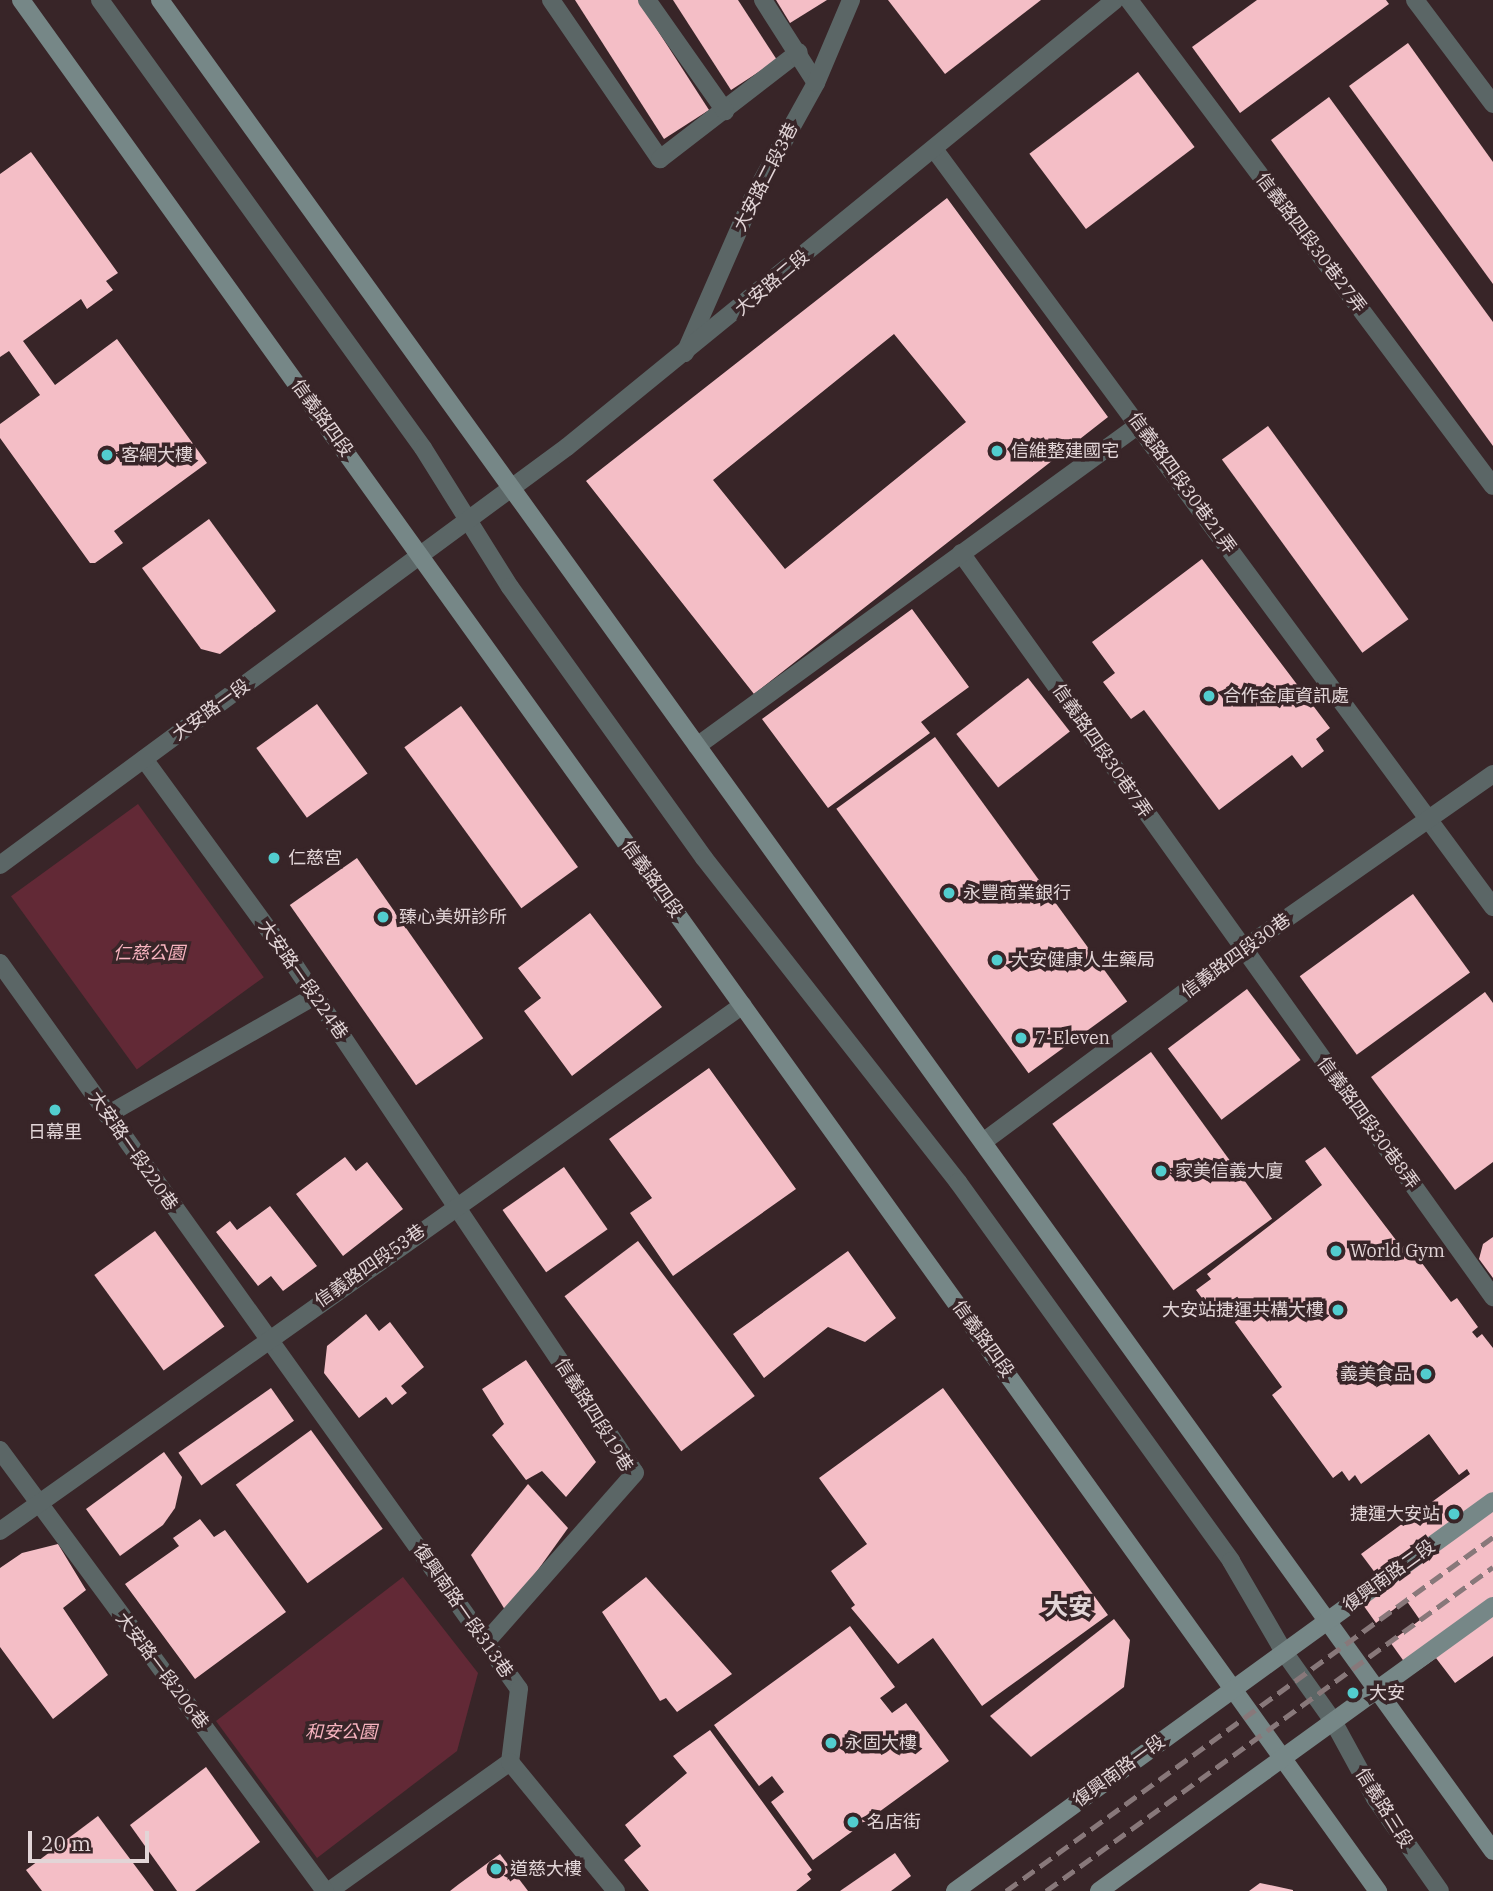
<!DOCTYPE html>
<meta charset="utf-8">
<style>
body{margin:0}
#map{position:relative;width:1493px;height:1891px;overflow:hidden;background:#382528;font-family:"IBM Plex Serif","Noto Sans TC",serif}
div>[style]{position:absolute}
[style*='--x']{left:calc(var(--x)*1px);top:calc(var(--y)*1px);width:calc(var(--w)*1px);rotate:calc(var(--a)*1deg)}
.green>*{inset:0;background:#622936;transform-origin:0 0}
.building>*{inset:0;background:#f4bec6;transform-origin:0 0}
.service>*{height:18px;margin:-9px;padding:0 9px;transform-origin:9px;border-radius:9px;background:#5b6666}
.minor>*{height:18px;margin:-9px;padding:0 9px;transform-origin:9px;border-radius:9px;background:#5b6666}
.tertiary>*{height:18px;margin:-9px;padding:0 9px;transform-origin:9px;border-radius:9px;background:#5b6666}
.secondary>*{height:18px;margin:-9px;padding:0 9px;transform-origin:9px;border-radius:9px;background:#768787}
.rail>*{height:5px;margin-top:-2.5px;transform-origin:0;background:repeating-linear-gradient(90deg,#88787a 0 14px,transparent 0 21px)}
.dots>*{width:19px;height:19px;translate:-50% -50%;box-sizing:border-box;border:4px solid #382528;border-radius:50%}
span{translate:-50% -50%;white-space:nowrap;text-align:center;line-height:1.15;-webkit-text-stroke:7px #382528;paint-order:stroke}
.street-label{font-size:18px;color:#e2d5d7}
.poi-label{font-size:18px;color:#e2d5d7}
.left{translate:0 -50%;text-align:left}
.right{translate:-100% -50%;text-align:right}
.park-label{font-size:18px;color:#f7b3bf;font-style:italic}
.district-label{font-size:24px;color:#e2d5d7;font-weight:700}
.scale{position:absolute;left:28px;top:1831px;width:121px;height:32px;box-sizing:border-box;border:4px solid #e2d5d7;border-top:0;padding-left:9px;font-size:21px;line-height:24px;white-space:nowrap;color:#e2d5d7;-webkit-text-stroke:5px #382528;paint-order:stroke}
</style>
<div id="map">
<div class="green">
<div style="left:138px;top:804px;width:214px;height:157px;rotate:54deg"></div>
<div style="clip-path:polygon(403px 1577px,478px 1673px,457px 1751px,317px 1858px,216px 1721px)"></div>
</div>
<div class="building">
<div style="clip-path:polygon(575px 0,638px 0,709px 110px,664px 139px)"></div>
<div style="clip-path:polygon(673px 0,738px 0,777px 60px,731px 90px)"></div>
<div style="clip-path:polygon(776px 0,827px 0,790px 23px)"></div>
<div style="clip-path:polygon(888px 0,1041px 0,945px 74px)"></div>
<div style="clip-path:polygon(1257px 0,1386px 0,1389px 4px,1240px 113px,1192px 47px)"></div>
<div style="clip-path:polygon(1408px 43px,1493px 162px,1493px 284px,1349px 86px)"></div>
<div style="left:1138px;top:72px;width:94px;height:136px;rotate:53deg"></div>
<div style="clip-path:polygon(1329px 97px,1493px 322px,1493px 446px,1271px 140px)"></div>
<div style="clip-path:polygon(31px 152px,118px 273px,106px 281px,113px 290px,87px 309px,81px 299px,23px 341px,55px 385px,117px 339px,207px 463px,114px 531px,123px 543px,95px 563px,90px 563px,0 438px,0 424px,40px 395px,9px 351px,0 357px,0 174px)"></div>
<div style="clip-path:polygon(evenodd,947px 198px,1108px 417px,754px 694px,586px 481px,947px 198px,894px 334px,966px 422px,785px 569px,713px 480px,894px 334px)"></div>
<div style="left:1268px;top:426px;width:239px;height:57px;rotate:54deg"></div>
<div style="clip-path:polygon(209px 519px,276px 611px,220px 654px,201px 649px,142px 568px)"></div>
<div style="clip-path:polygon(1202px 559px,1330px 728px,1316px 739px,1324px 751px,1302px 768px,1292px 755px,1219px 810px,1144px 710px,1131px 719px,1103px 682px,1115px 673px,1092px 642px)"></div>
<div style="clip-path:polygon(912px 609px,969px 687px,921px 722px,930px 733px,828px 808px,762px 719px)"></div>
<div style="left:1028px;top:678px;width:68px;height:91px;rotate:52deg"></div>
<div style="left:317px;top:704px;width:86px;height:75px;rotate:54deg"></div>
<div style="left:461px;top:706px;width:199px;height:70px;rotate:54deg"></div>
<div style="left:935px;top:737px;width:327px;height:122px;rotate:54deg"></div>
<div style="left:357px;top:858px;width:220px;height:82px;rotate:55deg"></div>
<div style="left:1413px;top:894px;width:97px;height:140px;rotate:54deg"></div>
<div style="clip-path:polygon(590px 913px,662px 1007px,572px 1076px,524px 1011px,541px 998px,518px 968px)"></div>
<div style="left:1247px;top:989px;width:89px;height:99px;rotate:53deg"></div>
<div style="clip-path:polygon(1485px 992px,1493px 1003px,1493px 1162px,1455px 1190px,1371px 1077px)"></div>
<div style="left:1151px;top:1052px;width:206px;height:122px;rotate:54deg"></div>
<div style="clip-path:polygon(709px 1068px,796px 1189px,673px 1276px,630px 1213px,652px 1198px,609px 1139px)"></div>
<div style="clip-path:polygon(1325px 1147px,1402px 1248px,1407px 1243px,1451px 1302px,1457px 1298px,1478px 1327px,1472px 1332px,1477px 1338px,1482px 1334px,1493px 1348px,1493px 1656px,1455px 1683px,1436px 1658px,1413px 1674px,1390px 1642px,1420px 1620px,1406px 1600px,1376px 1623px,1356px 1595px,1379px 1578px,1361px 1554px,1470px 1474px,1467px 1469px,1459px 1475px,1429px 1434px,1361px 1484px,1355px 1475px,1349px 1481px,1342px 1471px,1333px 1478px,1272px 1395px,1282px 1387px,1231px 1317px,1217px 1319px,1196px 1290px,1211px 1279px,1207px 1274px,1322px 1185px,1305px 1161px)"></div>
<div style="clip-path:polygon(345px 1157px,356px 1171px,367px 1162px,403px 1209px,343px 1256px,296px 1194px)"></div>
<div style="left:564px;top:1167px;width:76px;height:75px;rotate:55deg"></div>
<div style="clip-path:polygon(270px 1206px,317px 1266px,283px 1291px,271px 1276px,258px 1286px,216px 1232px,230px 1221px,237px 1230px)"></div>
<div style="left:155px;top:1231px;width:118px;height:75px;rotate:54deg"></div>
<div style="clip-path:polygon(1493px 1237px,1493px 1278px,1479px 1259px,1483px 1244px)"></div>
<div style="left:638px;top:1241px;width:194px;height:92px;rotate:53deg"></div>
<div style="clip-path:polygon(848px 1251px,896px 1318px,865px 1342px,828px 1327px,764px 1378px,733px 1334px)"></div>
<div style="clip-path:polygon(366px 1314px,379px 1331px,390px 1322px,424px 1367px,401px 1386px,407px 1393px,392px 1405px,386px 1397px,359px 1418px,324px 1373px,327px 1346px)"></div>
<div style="clip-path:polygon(526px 1360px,596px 1462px,566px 1497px,542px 1471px,526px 1480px,492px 1435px,504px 1424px,482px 1389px)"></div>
<div style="left:271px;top:1388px;width:40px;height:113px;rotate:55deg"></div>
<div style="clip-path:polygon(943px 1388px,1108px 1615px,982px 1706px,933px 1638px,898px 1664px,851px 1608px,855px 1605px,831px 1571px,867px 1544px,819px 1478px)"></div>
<div style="left:311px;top:1430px;width:122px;height:93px;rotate:54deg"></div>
<div style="clip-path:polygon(164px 1452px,182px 1477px,175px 1508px,163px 1525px,120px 1556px,86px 1509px)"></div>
<div style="clip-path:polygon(528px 1484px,568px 1528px,507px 1613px,471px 1555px)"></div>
<div style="clip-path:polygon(200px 1519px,214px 1537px,225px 1530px,286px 1612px,195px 1679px,125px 1584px,179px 1546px,173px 1538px)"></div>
<div style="clip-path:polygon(58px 1544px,86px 1590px,63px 1608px,108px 1675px,53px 1719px,0 1647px,0 1568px,22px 1553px)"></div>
<div style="clip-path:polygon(646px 1577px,732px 1674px,677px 1712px,666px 1698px,660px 1701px,602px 1612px)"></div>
<div style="clip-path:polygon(1114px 1619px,1130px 1640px,1124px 1687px,1031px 1757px,990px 1716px)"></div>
<div style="clip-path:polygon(850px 1626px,895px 1687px,880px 1698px,892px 1713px,906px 1703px,949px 1761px,813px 1860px,771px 1802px,784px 1792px,772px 1776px,759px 1786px,714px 1725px)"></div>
<div style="clip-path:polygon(710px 1730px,812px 1870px,807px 1874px,811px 1879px,796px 1891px,649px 1891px,624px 1860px,641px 1846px,625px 1825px,687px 1773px,673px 1756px)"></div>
<div style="clip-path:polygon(206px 1767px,260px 1842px,195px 1891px,177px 1891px,130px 1825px)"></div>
<div style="clip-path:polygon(98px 1816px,154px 1891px,42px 1891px,26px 1870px)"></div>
<div style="clip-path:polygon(895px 1853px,911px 1876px,891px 1891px,840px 1891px)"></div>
<div style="clip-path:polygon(500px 1854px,528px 1891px,450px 1891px,459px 1884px)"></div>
<div style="clip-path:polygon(1260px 1883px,1293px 1890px,1293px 1891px,1249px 1891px)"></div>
</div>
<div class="service">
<div style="--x:100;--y:0;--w:552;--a:54.21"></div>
<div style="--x:423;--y:448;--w:164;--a:58"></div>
<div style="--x:510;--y:587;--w:333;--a:54.4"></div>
<div style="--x:704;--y:858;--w:412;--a:51.9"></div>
<div style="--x:958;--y:1182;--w:467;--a:54.2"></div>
<div style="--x:1231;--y:1561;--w:105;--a:59.8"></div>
<div style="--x:1284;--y:1652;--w:85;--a:54.6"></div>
<div style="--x:1333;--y:1721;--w:88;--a:61.4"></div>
<div style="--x:1375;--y:1798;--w:113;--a:55"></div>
<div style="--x:551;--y:0;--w:193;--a:55.6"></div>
<div style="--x:660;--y:159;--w:175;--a:-37.6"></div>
<div style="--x:647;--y:0;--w:136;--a:54.9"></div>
<div style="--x:763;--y:0;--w:98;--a:57.4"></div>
<div style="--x:685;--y:353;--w:175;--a:-66.4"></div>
<div style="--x:755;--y:193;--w:126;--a:-61"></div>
<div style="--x:816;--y:83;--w:90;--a:-67.1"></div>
<div style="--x:144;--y:759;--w:256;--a:53.9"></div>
<div style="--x:295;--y:966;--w:610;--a:56.15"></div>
<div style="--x:635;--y:1473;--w:224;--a:131.4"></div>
<div style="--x:329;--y:1891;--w:222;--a:-35.5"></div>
</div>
<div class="minor">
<div style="--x:1129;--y:0;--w:607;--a:53.17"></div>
<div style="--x:1415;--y:0;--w:130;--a:53.1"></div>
<div style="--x:934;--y:149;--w:942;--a:53.59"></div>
<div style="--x:961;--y:553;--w:915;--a:54.43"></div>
<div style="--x:697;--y:746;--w:548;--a:-36.01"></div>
<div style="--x:0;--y:963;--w:892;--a:54.44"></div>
<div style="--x:519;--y:1689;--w:74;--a:97"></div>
<div style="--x:510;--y:1762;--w:167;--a:50.6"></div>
<div style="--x:107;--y:1115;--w:240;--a:-29.8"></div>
<div style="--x:983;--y:1142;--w:324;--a:-36.6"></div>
<div style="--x:1243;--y:949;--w:305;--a:-35"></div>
<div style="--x:0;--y:1450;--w:548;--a:53.61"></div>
<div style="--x:0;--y:1531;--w:910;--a:-35.3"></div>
</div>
<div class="tertiary">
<div style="--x:0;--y:865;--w:704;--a:-36.4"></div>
<div style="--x:567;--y:447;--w:707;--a:-39.2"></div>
</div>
<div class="secondary">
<div style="--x:21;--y:0;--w:2328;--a:54.34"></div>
<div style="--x:160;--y:0;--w:2281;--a:54.24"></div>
<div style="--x:955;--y:1891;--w:664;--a:-35.94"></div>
<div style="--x:1099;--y:1891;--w:486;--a:-35.9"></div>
</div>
<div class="rail">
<div style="--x:1006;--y:1891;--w:602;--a:-36.01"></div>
<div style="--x:1046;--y:1891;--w:552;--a:-35.94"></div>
</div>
<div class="dots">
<div style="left:997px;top:451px;background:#52cdce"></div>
<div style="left:107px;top:455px;background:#52cdce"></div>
<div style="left:1209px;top:696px;background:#52cdce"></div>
<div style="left:274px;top:858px;background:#52cdce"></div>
<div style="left:949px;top:893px;background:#52cdce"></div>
<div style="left:383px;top:917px;background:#52cdce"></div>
<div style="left:997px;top:960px;background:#52cdce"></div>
<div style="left:1021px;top:1038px;background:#52cdce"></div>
<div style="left:55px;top:1110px;background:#52cdce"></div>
<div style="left:1161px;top:1171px;background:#52cdce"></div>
<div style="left:1336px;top:1251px;background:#52cdce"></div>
<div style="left:1338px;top:1310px;background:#52cdce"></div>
<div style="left:1426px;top:1374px;background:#52cdce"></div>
<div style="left:1454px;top:1514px;background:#52cdce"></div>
<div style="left:1353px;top:1693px;background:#52cdce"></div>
<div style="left:831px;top:1743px;background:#52cdce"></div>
<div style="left:853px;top:1822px;background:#52cdce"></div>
<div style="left:496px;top:1869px;background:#52cdce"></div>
</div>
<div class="street-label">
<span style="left:766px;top:177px;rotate:-63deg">大安路二段3巷</span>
<span style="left:1311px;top:243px;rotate:53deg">信義路四段30巷27弄</span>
<span style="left:772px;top:283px;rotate:-40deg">大安路二段</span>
<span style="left:322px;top:418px;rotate:54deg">信義路四段</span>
<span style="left:1182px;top:483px;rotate:54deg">信義路四段30巷21弄</span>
<span style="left:211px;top:710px;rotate:-36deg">大安路一段</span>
<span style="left:1102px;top:751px;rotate:55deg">信義路四段30巷7弄</span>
<span style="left:652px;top:879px;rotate:54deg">信義路四段</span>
<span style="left:1236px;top:956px;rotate:-36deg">信義路四段30巷</span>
<span style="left:303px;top:980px;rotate:55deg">大安路一段224巷</span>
<span style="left:1368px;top:1123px;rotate:54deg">信義路四段30巷8弄</span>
<span style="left:133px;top:1151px;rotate:55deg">大安路一段220巷</span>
<span style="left:370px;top:1266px;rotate:-35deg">信義路四段53巷</span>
<span style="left:983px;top:1339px;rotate:54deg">信義路四段</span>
<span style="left:594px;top:1415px;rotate:58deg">信義路四段19巷</span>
<span style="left:1389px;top:1576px;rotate:-36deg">復興南路二段</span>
<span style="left:463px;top:1611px;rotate:55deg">復興南路一段313巷</span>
<span style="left:162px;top:1671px;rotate:53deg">大安路一段206巷</span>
<span style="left:1119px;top:1771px;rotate:-36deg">復興南路一段</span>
<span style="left:1384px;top:1808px;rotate:58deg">信義路三段</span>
</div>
<div class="poi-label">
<span class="left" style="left:1011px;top:451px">信維整建國宅</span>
<span class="left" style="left:121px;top:455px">客網大樓</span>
<span class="left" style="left:1223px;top:696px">合作金庫資訊處</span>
<span class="left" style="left:288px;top:858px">仁慈宮</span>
<span class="left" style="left:963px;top:893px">永豐商業銀行</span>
<span class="left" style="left:399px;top:917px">臻心美妍診所</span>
<span class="left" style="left:1011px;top:960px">大安健康人生藥局</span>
<span class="left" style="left:1035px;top:1038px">7-Eleven</span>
<span style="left:55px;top:1132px">日幕里</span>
<span class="left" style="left:1175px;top:1171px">家美信義大廈</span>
<span class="left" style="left:1350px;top:1251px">World Gym</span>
<span class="right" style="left:1324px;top:1310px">大安站捷運共構大樓</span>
<span class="right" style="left:1412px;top:1374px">義美食品</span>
<span class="right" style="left:1440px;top:1514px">捷運大安站</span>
<span class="left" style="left:1369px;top:1693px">大安</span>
<span class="left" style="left:845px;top:1743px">永固大樓</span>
<span class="left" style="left:867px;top:1822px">名店街</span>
<span class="left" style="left:510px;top:1869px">道慈大樓</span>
</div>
<div class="park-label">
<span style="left:149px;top:953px">仁慈公園</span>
<span style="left:341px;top:1732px">和安公園</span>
</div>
<div class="district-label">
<span style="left:1068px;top:1607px">大安</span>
</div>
<div class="scale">20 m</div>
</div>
